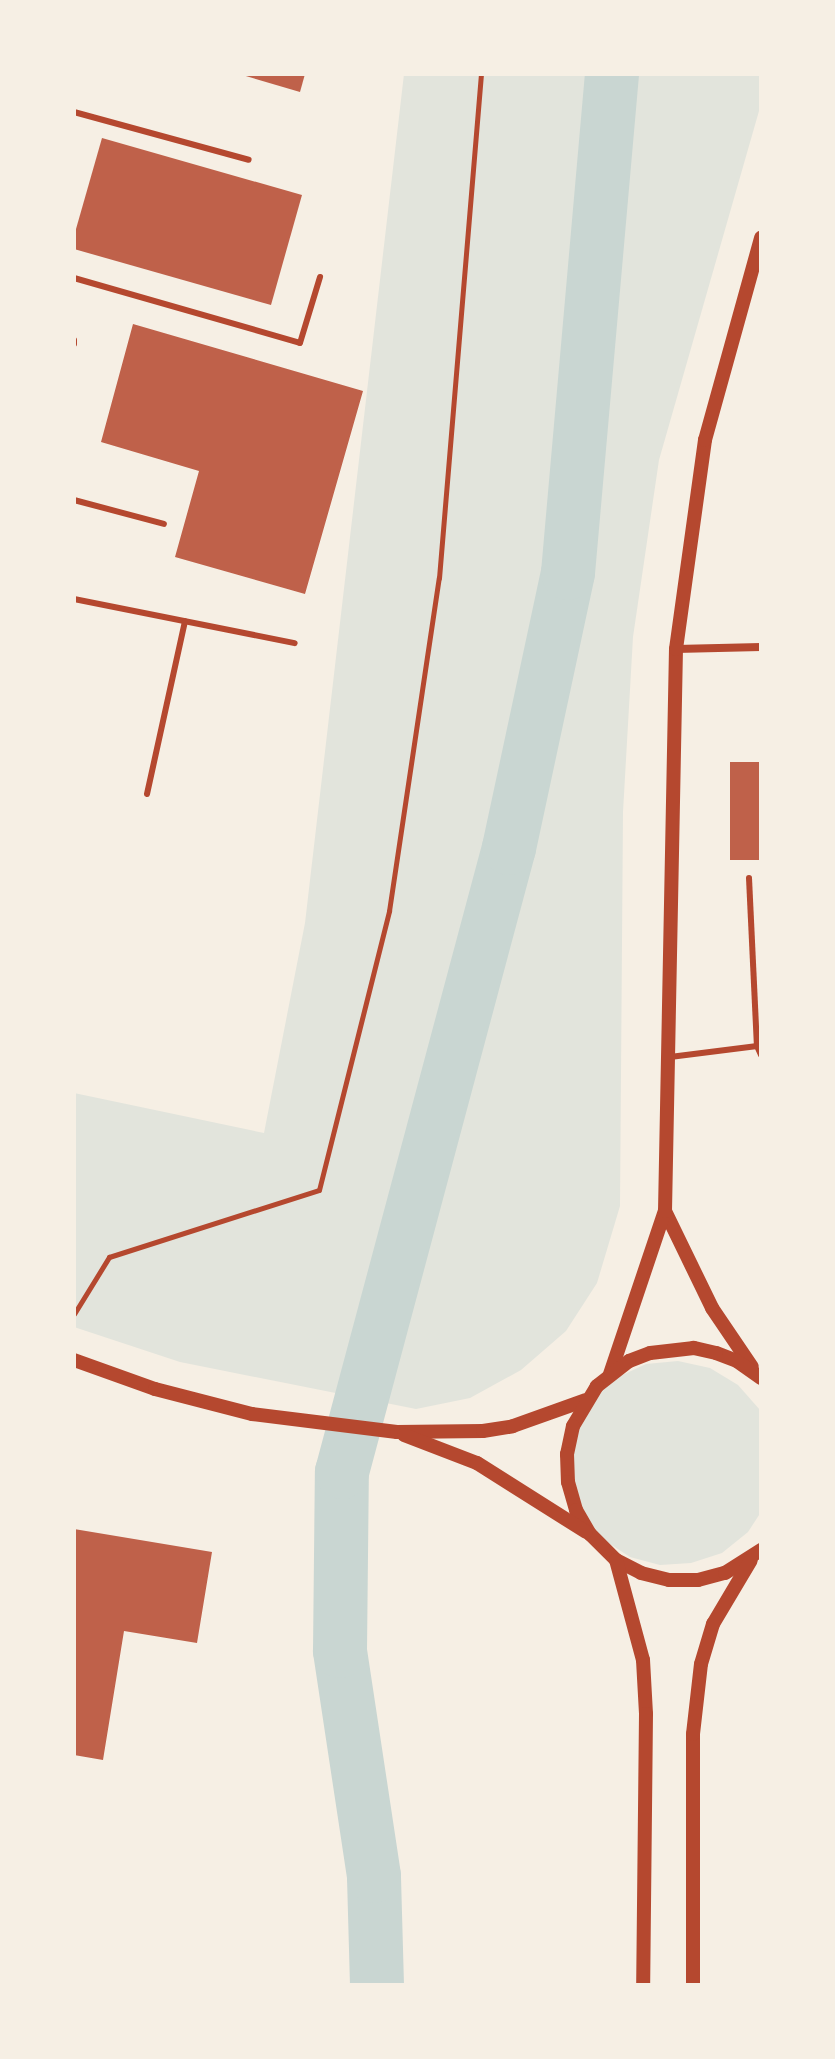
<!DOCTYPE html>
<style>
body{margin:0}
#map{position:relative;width:835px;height:2059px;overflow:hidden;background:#f6efe4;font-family:"Nunito Sans",sans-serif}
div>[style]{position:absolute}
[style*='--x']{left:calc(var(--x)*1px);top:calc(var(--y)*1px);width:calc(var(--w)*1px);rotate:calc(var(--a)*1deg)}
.green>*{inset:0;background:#e2e4dc}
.river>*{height:54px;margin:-27px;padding:0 27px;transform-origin:27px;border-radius:27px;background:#c9d6d2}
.building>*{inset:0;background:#bf614a;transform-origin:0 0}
.path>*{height:5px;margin:-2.5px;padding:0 2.5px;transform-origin:2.5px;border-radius:2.5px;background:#b5482f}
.service>*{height:6px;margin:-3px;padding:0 3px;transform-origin:3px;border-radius:3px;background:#b5482f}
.minor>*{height:8px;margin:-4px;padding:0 4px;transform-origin:4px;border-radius:4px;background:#b5482f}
.tertiary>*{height:14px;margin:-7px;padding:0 7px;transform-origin:7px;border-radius:7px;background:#b5482f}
span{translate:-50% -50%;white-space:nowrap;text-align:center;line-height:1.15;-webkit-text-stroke:8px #f6efe4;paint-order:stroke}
.frame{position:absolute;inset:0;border:76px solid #f6efe4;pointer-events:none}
</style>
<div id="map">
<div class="green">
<div style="clip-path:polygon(404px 74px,761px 74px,761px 104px,659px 460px,633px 637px,623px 812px,620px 1206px,597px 1283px,566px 1331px,521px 1370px,470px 1398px,416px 1409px,180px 1362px,74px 1327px,74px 1093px,264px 1133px,305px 923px)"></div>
<div style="clip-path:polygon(678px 1361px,710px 1368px,738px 1385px,760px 1410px,761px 1512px,748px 1532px,722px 1553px,691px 1563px,660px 1565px,630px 1557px,604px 1540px,584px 1516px,572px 1488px,570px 1457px,576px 1427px,591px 1400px,616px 1378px,646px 1364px)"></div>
</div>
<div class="river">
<div style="--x:377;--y:1985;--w:109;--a:-91.6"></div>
<div style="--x:374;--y:1876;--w:228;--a:-98.6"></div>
<div style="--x:340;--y:1651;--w:179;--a:-89.4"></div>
<div style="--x:342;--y:1472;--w:646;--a:-75.02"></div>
<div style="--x:509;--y:848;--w:281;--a:-77.9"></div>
<div style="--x:568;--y:573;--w:501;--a:-84.96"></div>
</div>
<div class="building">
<div style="clip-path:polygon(239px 74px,305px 74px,300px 92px)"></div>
<div style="clip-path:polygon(102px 138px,302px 195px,271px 305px,74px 249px,74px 236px)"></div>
<div style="clip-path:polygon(133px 324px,363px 391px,305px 594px,175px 557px,199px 471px,101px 442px)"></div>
<div style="left:761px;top:762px;width:98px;height:31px;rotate:90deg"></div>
<div style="clip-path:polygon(74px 1529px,212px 1552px,197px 1643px,124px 1631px,103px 1760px,74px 1755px)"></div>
</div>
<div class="path">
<div style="--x:74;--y:1314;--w:67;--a:-58.4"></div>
<div style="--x:109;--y:1257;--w:220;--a:-17.7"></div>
<div style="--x:319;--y:1190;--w:288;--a:-75.9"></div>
<div style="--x:389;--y:911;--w:337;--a:-81.5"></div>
<div style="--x:439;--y:578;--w:506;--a:-85.24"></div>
</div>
<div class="service">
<div style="--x:74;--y:112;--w:181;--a:15.3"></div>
<div style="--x:74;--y:278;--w:235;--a:16"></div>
<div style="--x:300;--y:343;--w:69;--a:-73.1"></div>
<div style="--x:74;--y:340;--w:4;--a:90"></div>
<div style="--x:74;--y:500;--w:93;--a:14.9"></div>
<div style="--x:74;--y:599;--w:225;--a:11.3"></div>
<div style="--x:147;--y:794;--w:177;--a:-77.6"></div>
<div style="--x:749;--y:878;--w:168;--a:87.3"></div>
<div style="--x:757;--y:1046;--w:10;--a:66"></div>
<div style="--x:670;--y:1057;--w:88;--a:-7.2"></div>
</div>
<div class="minor">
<div style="--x:676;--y:649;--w:85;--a:-1.3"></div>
</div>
<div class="tertiary">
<div style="--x:665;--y:1211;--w:108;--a:64.1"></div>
<div style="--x:712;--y:1308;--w:71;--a:55.9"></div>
<div style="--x:74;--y:1360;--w:86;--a:19.7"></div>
<div style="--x:155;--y:1389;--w:100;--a:14.5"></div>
<div style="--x:252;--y:1414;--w:146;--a:7.1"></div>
<div style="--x:397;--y:1432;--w:86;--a:-0.7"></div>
<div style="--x:483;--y:1431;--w:30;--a:-9"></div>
<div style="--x:513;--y:1426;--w:77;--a:-19.6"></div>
<div style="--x:610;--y:1374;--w:172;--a:-71.4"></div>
<div style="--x:665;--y:1211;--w:562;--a:-88.88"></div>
<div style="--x:676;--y:649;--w:211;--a:-82.1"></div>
<div style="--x:705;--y:440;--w:210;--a:-74.5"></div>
<div style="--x:761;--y:1378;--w:29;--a:-145"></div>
<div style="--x:737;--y:1361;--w:22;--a:-159"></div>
<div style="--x:716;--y:1353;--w:23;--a:-167"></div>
<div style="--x:694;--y:1348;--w:44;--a:173.5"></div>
<div style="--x:650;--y:1353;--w:22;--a:159"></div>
<div style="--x:629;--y:1361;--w:41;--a:142"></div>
<div style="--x:597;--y:1386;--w:47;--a:121"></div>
<div style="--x:573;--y:1426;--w:29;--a:102"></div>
<div style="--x:567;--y:1454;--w:28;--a:88"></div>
<div style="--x:568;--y:1482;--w:29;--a:74"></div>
<div style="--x:576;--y:1510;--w:28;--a:60"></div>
<div style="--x:590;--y:1534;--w:37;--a:45"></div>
<div style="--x:616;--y:1560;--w:28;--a:27"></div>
<div style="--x:641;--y:1573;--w:29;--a:14"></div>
<div style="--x:669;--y:1580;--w:29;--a:0"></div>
<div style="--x:698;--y:1580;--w:28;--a:-15"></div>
<div style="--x:725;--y:1573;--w:43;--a:-32.6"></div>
<div style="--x:404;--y:1435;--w:78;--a:21"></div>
<div style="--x:477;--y:1463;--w:129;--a:32.3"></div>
<div style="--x:616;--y:1560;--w:104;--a:74.9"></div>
<div style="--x:643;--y:1660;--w:54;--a:86.8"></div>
<div style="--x:646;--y:1714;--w:271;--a:90.6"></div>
<div style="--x:693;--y:1985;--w:251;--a:-90"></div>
<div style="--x:693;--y:1734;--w:70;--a:-83.5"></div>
<div style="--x:701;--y:1664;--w:42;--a:-73.3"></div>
<div style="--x:713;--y:1624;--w:74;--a:-59.3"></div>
</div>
<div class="frame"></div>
</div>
